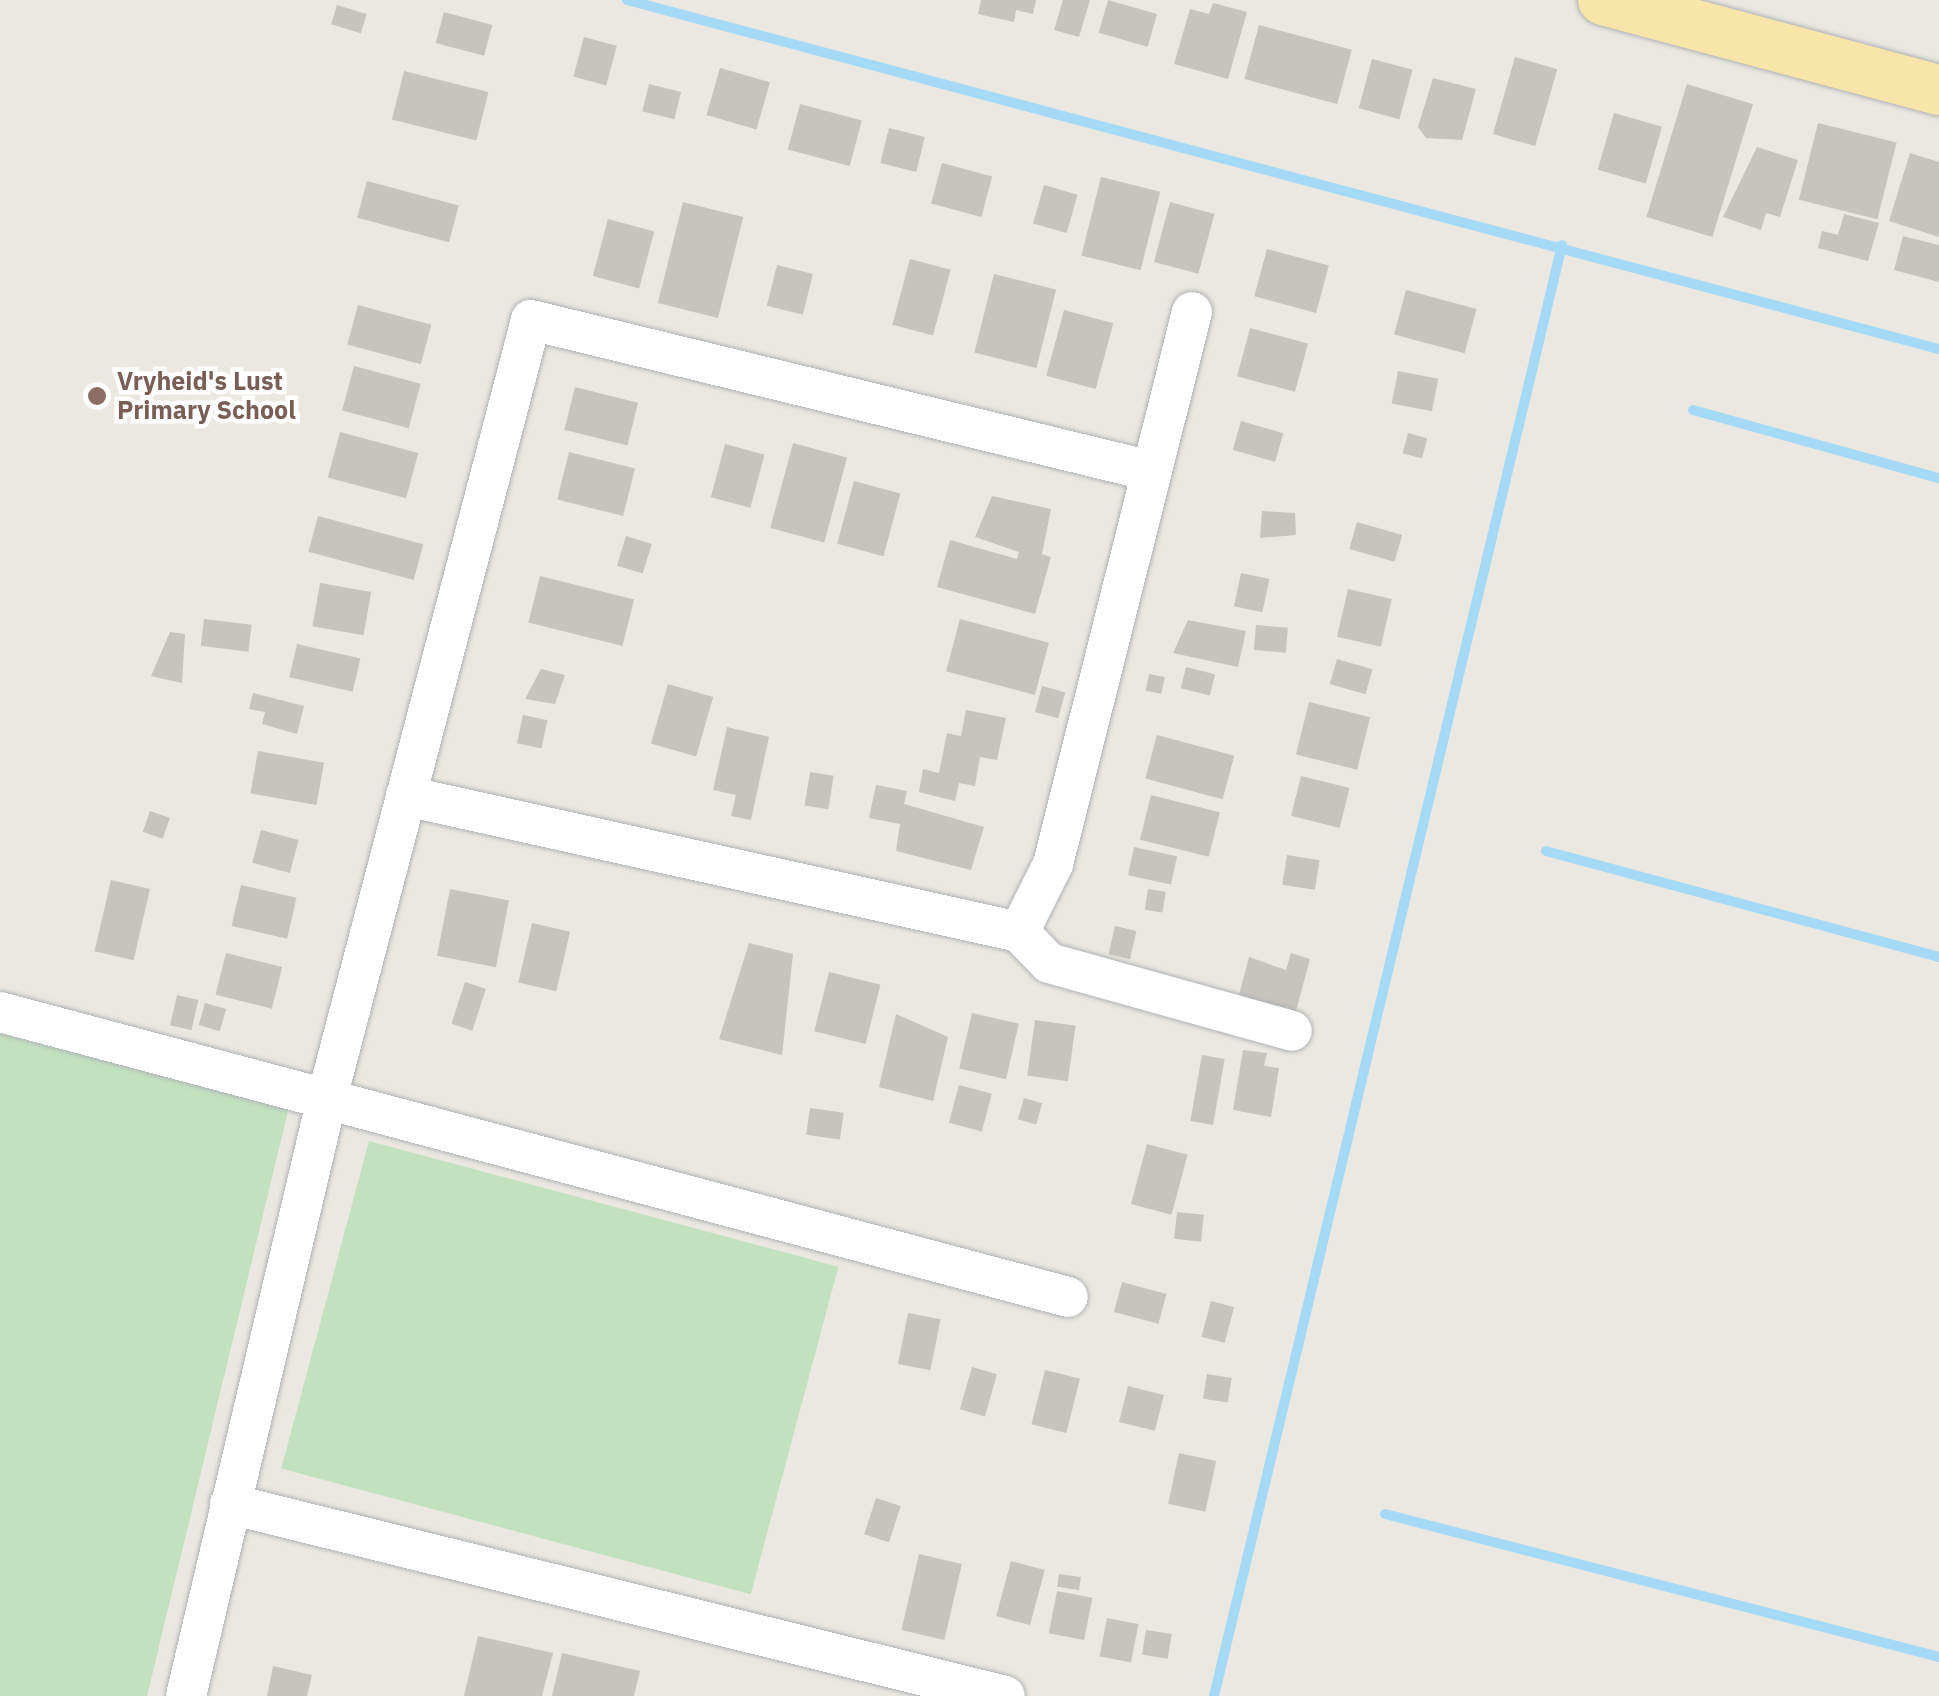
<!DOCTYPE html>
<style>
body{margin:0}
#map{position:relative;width:1939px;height:1696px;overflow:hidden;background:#ebe8e1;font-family:"IBM Plex Sans",sans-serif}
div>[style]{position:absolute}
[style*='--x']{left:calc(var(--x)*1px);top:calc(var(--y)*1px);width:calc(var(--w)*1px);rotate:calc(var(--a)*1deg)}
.green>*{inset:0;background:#c2e1bf;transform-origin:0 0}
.stream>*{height:10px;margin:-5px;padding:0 5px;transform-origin:5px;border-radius:5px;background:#a5daf7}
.building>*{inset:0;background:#c7c3be;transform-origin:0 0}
.roads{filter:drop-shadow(0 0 2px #afb2b6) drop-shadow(0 0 2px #afb2b6)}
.minor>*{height:40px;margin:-20px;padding:0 20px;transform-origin:20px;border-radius:20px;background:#fff}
.major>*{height:50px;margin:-25px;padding:0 25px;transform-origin:25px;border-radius:25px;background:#f8e5a9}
.dots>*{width:28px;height:28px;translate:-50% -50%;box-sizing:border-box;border:5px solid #fff;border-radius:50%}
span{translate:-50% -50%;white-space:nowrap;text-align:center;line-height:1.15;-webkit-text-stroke:9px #fff;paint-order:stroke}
.education-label{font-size:25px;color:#785e54;font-weight:700}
.left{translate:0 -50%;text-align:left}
</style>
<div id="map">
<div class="green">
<div style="clip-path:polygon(0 1034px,290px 1103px,147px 1696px,0 1696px)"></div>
<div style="left:369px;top:1141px;width:486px;height:339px;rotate:15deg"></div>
</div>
<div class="stream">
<div style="--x:627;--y:0;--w:1358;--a:14.9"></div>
<div style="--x:1693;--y:410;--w:255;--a:15.5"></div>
<div style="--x:1546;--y:851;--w:407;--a:15.1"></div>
<div style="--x:1385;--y:1514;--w:572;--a:14.47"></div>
<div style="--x:1214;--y:1696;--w:1492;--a:-76.51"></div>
</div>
<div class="building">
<div style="clip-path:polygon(981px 0,1036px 0,1033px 14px,1016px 10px,1014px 22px,978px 14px)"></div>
<div style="clip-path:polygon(1063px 0,1090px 0,1079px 37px,1054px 30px)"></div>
<div style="left:1108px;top:0;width:51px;height:34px;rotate:16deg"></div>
<div style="clip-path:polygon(1213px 3px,1247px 12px,1228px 79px,1174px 64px,1190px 9px,1209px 14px)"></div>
<div style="left:337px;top:5px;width:31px;height:20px;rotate:17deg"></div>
<div style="left:444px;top:12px;width:50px;height:32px;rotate:15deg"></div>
<div style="left:1259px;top:25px;width:96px;height:56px;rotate:15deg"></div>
<div style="left:584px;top:37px;width:34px;height:41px;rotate:15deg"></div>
<div style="left:1515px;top:57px;width:44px;height:80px;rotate:16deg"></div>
<div style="left:1372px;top:59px;width:42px;height:51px;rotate:15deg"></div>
<div style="left:720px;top:68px;width:52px;height:49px;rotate:16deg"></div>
<div style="left:404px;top:71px;width:87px;height:50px;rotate:14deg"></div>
<div style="clip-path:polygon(1433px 78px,1476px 89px,1462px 140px,1426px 138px,1418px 127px)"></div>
<div style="left:649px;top:84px;width:33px;height:28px;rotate:14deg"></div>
<div style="left:1687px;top:84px;width:69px;height:139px;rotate:17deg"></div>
<div style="left:800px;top:104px;width:64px;height:47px;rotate:15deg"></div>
<div style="left:1614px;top:113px;width:50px;height:59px;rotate:16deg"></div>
<div style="left:1818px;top:123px;width:81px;height:79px;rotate:14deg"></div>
<div style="left:889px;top:128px;width:37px;height:36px;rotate:14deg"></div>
<div style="clip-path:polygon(1757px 147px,1798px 160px,1780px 217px,1766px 213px,1761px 230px,1723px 217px)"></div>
<div style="clip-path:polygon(1910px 153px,1939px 162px,1939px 237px,1889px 221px)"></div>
<div style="left:942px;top:163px;width:52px;height:42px;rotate:15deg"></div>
<div style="left:1101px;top:177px;width:61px;height:81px;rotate:14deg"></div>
<div style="left:367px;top:181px;width:95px;height:38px;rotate:15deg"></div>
<div style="left:1044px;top:185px;width:35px;height:40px;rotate:16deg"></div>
<div style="left:683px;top:202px;width:62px;height:104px;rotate:14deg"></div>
<div style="left:1170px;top:202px;width:46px;height:62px;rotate:15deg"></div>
<div style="clip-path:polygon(1844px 214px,1879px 223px,1868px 261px,1818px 248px,1822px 231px,1838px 235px)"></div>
<div style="left:608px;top:219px;width:48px;height:59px;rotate:15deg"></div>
<div style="clip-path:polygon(1903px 236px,1939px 245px,1939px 282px,1894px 270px)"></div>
<div style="left:1267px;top:249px;width:64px;height:49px;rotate:15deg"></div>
<div style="left:910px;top:259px;width:42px;height:68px;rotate:15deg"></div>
<div style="left:777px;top:265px;width:37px;height:42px;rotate:14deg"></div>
<div style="left:994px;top:274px;width:64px;height:81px;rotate:14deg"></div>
<div style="left:1406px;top:290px;width:73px;height:46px;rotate:15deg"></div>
<div style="left:358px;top:305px;width:76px;height:41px;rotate:15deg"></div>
<div style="left:1064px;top:310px;width:51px;height:68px;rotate:15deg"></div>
<div style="left:1250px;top:328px;width:60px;height:50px;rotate:15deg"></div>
<div style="left:354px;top:366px;width:69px;height:46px;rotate:15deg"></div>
<div style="left:1398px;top:371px;width:41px;height:33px;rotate:11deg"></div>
<div style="left:575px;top:387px;width:65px;height:44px;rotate:14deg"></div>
<div style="left:1241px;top:421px;width:44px;height:30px;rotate:16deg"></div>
<div style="left:340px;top:432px;width:81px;height:47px;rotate:15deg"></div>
<div style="left:1408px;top:433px;width:20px;height:21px;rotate:15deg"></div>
<div style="left:793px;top:443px;width:56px;height:88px;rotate:15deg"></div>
<div style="left:725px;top:444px;width:41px;height:55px;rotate:15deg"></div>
<div style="left:569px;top:452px;width:68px;height:49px;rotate:14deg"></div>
<div style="left:854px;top:481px;width:48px;height:65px;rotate:15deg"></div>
<div style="clip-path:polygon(992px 496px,1051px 509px,1042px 554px,1051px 557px,1035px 614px,937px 587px,950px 540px,1017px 559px,1019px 552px,975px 537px)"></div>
<div style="clip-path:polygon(1262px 511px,1295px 513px,1296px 535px,1260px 538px)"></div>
<div style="left:318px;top:516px;width:109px;height:37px;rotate:15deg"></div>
<div style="left:1357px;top:522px;width:47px;height:28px;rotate:16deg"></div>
<div style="left:626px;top:536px;width:27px;height:31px;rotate:17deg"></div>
<div style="left:1241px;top:573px;width:29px;height:34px;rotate:12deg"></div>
<div style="left:540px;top:576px;width:97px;height:48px;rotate:14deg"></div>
<div style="left:320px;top:583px;width:52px;height:44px;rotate:10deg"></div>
<div style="left:1348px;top:589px;width:45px;height:49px;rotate:13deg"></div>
<div style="left:204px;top:619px;width:48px;height:27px;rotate:7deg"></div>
<div style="left:960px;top:619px;width:92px;height:54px;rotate:15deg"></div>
<div style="clip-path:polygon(1188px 620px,1246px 631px,1238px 667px,1173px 653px)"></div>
<div style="left:1256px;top:625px;width:32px;height:25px;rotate:5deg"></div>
<div style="clip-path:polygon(170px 632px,185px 634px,182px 683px,151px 676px)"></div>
<div style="left:297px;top:644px;width:65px;height:34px;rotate:13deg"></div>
<div style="left:1337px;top:659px;width:37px;height:26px;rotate:16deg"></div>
<div style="left:1186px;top:667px;width:30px;height:22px;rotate:14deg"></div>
<div style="clip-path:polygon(541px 669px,565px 675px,555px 704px,525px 699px)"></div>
<div style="left:1149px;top:674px;width:16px;height:17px;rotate:11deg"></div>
<div style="left:668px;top:684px;width:47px;height:62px;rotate:16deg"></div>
<div style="left:1042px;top:686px;width:24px;height:27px;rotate:15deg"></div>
<div style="clip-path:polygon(253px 693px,304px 706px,297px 734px,262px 724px,265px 712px,249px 709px)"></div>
<div style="left:1309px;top:702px;width:63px;height:54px;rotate:14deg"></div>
<div style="clip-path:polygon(966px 710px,1006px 718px,997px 760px,980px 757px,975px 786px,959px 783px,955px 801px,919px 792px,923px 769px,939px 773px,947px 733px,961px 736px)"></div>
<div style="left:523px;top:715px;width:25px;height:29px;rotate:12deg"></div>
<div style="clip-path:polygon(727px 727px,769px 737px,751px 820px,731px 816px,736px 795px,713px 790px)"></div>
<div style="left:1157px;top:735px;width:80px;height:45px;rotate:15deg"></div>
<div style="left:258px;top:751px;width:67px;height:43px;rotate:10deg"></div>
<div style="left:810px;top:772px;width:24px;height:34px;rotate:9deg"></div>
<div style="left:1301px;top:776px;width:50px;height:41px;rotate:14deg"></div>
<div style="clip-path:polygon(876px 785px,907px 791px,904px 804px,984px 827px,971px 870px,896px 851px,900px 824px,869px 818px)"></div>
<div style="left:1151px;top:795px;width:71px;height:46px;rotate:14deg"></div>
<div style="left:150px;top:811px;width:21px;height:22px;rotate:19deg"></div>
<div style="left:261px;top:830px;width:39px;height:34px;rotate:15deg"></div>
<div style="left:1134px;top:847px;width:44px;height:29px;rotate:12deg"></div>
<div style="left:1287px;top:855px;width:33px;height:30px;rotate:9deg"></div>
<div style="left:111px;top:880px;width:40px;height:73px;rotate:13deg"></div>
<div style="left:241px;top:885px;width:57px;height:42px;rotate:13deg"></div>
<div style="left:450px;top:889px;width:60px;height:68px;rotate:11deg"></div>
<div style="left:1148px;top:889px;width:18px;height:21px;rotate:9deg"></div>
<div style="left:532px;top:923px;width:39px;height:61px;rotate:13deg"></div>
<div style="left:1115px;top:926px;width:22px;height:29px;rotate:13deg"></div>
<div style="clip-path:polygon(749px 943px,793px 954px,782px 1055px,719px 1039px)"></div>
<div style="left:226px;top:953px;width:58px;height:43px;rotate:14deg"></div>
<div style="clip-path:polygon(1291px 953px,1310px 959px,1293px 1022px,1235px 1010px,1249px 957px,1286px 970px)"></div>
<div style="left:829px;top:972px;width:53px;height:61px;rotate:14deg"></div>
<div style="left:465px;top:982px;width:22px;height:44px;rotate:18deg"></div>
<div style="left:177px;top:995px;width:22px;height:31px;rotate:13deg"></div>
<div style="left:205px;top:1003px;width:22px;height:23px;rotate:16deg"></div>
<div style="left:972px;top:1013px;width:48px;height:57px;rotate:13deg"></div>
<div style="clip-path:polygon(896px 1014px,948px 1037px,933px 1101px,879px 1087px)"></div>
<div style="left:1035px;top:1020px;width:41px;height:56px;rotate:8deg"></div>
<div style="clip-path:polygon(1243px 1050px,1267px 1053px,1264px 1066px,1279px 1068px,1271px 1117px,1233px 1110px)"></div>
<div style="left:1202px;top:1055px;width:23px;height:67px;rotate:10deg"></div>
<div style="left:959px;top:1085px;width:34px;height:39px;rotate:15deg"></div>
<div style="left:1024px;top:1098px;width:19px;height:22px;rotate:16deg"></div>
<div style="left:810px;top:1108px;width:34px;height:27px;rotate:8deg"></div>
<div style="left:1147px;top:1144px;width:42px;height:62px;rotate:15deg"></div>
<div style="left:1177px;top:1212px;width:27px;height:27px;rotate:6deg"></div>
<div style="left:1122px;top:1282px;width:46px;height:31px;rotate:15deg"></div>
<div style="left:1211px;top:1301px;width:24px;height:37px;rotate:15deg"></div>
<div style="left:908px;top:1313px;width:33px;height:52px;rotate:11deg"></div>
<div style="left:972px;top:1367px;width:26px;height:44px;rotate:16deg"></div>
<div style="left:1045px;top:1370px;width:36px;height:56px;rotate:14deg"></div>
<div style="left:1207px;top:1374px;width:25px;height:25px;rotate:9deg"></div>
<div style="left:1128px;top:1386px;width:37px;height:37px;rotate:14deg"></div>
<div style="left:1179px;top:1453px;width:38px;height:52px;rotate:12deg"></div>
<div style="left:876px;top:1498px;width:26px;height:38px;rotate:18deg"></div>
<div style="left:919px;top:1554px;width:44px;height:78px;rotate:13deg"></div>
<div style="left:1011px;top:1561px;width:35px;height:57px;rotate:15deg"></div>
<div style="left:1059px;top:1574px;width:22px;height:13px;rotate:8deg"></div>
<div style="left:1057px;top:1591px;width:36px;height:43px;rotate:11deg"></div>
<div style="left:1107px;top:1618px;width:32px;height:39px;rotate:11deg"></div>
<div style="left:1146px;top:1630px;width:26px;height:25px;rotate:9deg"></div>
<div style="clip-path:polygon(478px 1636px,553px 1653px,542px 1696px,464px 1696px)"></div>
<div style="clip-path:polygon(562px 1653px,640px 1671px,634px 1696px,552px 1696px)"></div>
<div style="clip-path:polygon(273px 1666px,312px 1675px,307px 1696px,267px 1696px)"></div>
</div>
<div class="roads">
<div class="minor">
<div style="--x:406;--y:796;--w:628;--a:12.51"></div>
<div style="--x:1019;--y:932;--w:43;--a:45.9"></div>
<div style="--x:1049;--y:963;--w:252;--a:15.6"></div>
<div style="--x:1019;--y:932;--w:76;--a:-63.4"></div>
<div style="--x:1053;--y:864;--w:569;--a:-75.87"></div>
<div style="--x:0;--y:1012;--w:1105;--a:14.94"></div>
<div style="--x:230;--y:1504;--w:798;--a:13.91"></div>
<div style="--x:186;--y:1696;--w:619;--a:-76.73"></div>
<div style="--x:328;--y:1094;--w:800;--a:-75.3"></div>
<div style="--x:531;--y:320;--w:634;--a:13.69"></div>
</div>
<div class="major">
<div style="--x:1603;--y:0;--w:348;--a:15"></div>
</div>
</div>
<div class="dots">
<div style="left:97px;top:396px;background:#8d6e63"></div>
</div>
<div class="education-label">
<span class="left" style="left:117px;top:396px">Vryheid's Lust<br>Primary School</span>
</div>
</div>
